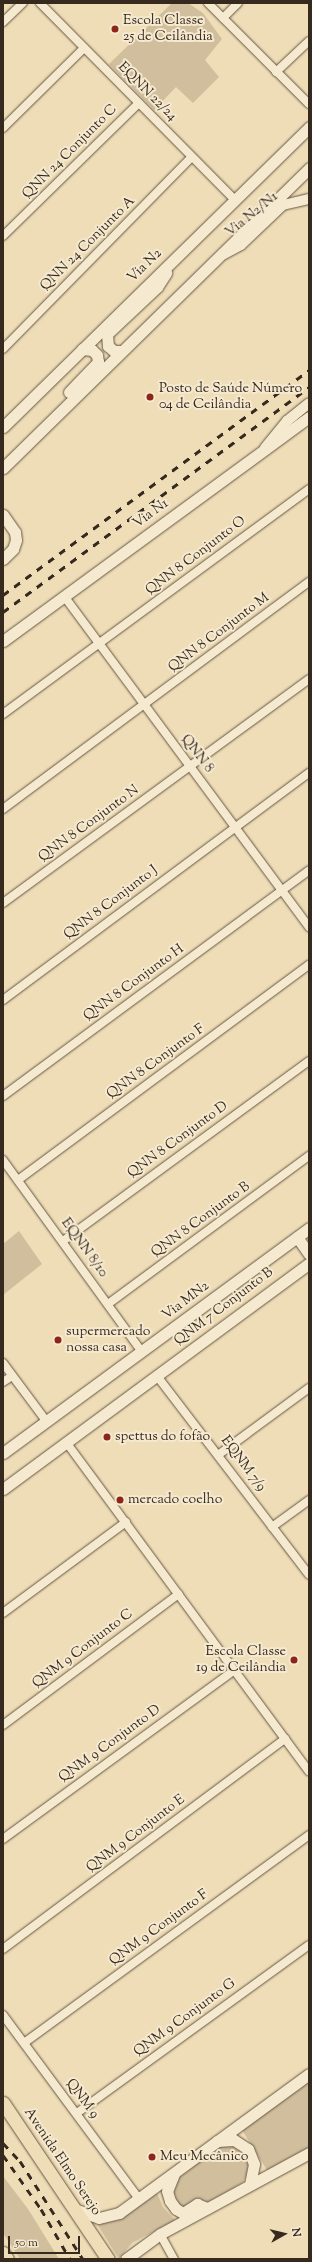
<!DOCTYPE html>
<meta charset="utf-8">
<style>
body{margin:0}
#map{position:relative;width:312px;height:2262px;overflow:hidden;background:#efddb7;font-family:"Sorts Mill Goudy",serif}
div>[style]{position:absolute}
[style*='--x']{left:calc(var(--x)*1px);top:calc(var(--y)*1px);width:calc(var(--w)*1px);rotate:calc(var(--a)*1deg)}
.green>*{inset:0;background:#d0be9d}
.roads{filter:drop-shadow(0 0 1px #645644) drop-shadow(0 0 1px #645644)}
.minor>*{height:8px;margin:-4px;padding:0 4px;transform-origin:4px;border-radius:4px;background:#f5e9d0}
.tertiary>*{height:10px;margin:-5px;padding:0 5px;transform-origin:5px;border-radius:5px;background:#f5e9d0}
.secondary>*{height:11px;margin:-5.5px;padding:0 5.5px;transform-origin:5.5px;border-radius:5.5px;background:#f5e9d0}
.primary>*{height:13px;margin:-6.5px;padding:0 6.5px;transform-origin:6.5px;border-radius:6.5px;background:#efddb7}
.rail>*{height:3px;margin-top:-1.5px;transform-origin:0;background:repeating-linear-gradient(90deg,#36291e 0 7px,transparent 0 14px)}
.dots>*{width:11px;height:11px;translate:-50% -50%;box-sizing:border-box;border:2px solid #f5e9d0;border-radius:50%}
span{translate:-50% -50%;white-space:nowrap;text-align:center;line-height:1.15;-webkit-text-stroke:4px #f5e9d0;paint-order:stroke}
.poi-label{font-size:14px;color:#36291e}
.left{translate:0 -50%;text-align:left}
.right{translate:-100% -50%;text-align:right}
.street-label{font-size:14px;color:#36291e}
.frame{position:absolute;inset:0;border:4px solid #36291e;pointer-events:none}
.north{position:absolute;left:264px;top:2214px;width:40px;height:40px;-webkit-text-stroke:3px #f5e9d0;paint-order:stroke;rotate:82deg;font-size:11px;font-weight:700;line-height:16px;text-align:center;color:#36291e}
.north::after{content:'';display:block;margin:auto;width:14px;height:18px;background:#36291e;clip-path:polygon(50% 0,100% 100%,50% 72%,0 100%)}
.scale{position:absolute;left:8px;top:2236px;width:72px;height:18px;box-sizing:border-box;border:2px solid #36291e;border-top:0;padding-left:5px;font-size:12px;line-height:14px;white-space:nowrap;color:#36291e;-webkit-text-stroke:3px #f5e9d0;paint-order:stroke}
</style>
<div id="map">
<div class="green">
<div style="clip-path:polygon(172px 3px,188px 3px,203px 13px,222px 39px,205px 60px,219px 77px,193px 103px,176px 87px,154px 110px,109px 64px)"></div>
<div style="clip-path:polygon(19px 1231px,42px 1264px,3px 1295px,3px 1244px)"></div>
<div style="clip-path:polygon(309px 2081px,309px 2147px,267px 2170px,242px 2130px)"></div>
<div style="clip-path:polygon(222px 2145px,233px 2146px,242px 2153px,248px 2164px,247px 2175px,242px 2183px,205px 2204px,185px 2207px,179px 2205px,173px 2190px,178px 2178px)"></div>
<div style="clip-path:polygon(3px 2176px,28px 2209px,59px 2259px,20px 2259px,3px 2233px)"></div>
<div style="clip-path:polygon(157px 2193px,163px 2207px,175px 2220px,132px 2243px,119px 2259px,97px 2224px,118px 2220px)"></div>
</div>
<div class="roads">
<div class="minor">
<div style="--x:40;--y:3;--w:277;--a:45.3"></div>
<div style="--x:208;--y:3;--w:143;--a:45"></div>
<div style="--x:223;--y:18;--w:21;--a:-45"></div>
<div style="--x:3;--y:22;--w:28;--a:-44"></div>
<div style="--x:276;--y:72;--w:45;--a:-43.2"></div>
<div style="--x:3;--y:128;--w:114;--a:-44.6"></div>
<div style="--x:3;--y:236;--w:190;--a:-44.4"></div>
<div style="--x:3;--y:349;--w:269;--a:-45.5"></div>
<div style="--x:64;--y:596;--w:412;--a:53.5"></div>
<div style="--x:3;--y:714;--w:380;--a:-36.3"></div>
<div style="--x:3;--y:809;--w:381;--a:-36.6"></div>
<div style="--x:3;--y:903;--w:379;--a:-36.2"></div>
<div style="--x:3;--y:1000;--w:381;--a:-36.6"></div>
<div style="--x:3;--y:1096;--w:380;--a:-36.4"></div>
<div style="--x:3;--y:1160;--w:237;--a:54.1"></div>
<div style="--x:18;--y:1180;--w:362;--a:-36.5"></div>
<div style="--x:63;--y:1241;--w:305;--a:-36.2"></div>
<div style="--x:108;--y:1304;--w:250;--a:-36.4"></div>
<div style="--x:3;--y:1363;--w:74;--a:53.3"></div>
<div style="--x:157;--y:1376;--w:250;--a:52.6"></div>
<div style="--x:3;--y:1382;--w:11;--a:-34"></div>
<div style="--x:66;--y:1442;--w:409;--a:53.6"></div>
<div style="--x:218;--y:1455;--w:113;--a:-36.4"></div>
<div style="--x:272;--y:1527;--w:46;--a:-36.1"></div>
<div style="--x:3;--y:1613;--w:153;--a:-36.5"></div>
<div style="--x:3;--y:1725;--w:219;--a:-36.7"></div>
<div style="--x:3;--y:1839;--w:285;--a:-36.1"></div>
<div style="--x:3;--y:1949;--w:352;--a:-36.7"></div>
<div style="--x:3;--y:2015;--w:229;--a:53.5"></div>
<div style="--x:24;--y:2043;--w:353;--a:-36.1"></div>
<div style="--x:77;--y:2113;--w:286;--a:-35.9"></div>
<div style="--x:160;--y:2234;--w:29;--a:61"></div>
</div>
<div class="tertiary">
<div style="--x:224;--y:254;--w:19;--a:-28"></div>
<div style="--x:241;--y:245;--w:58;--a:-43.6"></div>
<div style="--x:283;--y:205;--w:27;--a:-13"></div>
<div style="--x:265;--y:448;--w:35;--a:-51"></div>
<div style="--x:287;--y:421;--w:28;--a:-39"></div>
</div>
<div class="secondary">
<div style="--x:121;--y:351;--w:7;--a:180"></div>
<div style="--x:114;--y:351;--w:8;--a:-140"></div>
<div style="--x:108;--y:346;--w:12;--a:-95"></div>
<div style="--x:107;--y:334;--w:69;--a:-43.2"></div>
<div style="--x:157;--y:287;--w:17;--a:-57"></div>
<div style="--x:69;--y:392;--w:42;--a:-46"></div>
<div style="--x:98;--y:362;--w:7;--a:-98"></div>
<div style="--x:97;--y:355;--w:7;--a:-135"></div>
<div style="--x:92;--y:350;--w:10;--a:-174"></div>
<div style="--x:3;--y:427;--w:429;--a:-44.4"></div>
<div style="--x:3;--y:468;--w:429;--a:-44.4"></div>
<div style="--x:3;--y:515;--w:21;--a:55"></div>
<div style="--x:15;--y:532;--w:8;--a:83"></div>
<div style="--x:16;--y:540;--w:9;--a:108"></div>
<div style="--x:13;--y:549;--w:14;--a:135"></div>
<div style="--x:3;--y:641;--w:379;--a:-36.2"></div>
<div style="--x:297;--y:1237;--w:21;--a:55"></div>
<div style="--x:3;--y:1453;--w:380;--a:-36.3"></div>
<div style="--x:3;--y:1489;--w:380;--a:-36.4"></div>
<div style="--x:217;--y:2141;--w:17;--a:-3"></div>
<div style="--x:234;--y:2140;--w:17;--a:33"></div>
<div style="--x:248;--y:2149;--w:16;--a:68"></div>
<div style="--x:254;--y:2164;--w:20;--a:101"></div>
<div style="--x:174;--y:2174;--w:18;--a:112"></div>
<div style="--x:167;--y:2191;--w:10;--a:73"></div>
<div style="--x:170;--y:2201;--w:10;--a:53"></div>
<div style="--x:176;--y:2209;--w:8;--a:30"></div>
<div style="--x:183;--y:2213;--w:17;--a:-33"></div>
<div style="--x:197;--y:2204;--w:11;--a:22"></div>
<div style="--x:77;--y:2210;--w:23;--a:20"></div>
<div style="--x:99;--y:2218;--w:21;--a:-14"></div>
<div style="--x:119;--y:2213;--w:235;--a:-36.2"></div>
<div style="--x:126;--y:2259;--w:42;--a:-36.3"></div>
<div style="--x:160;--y:2234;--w:170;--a:-28.5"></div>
</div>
<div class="primary">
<div style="--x:3;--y:2103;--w:188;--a:56.1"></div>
<div style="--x:3;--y:2253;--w:7;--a:56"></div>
</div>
</div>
<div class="rail">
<div style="--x:3;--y:595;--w:380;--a:-36.3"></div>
<div style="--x:3;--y:612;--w:380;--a:-36.3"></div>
<div style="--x:3;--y:2143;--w:25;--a:47"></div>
<div style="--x:20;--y:2161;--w:117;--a:57.3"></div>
<div style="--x:3;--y:2155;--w:66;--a:54.9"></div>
<div style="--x:41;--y:2209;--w:58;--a:59.9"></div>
</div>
<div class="dots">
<div style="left:115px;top:29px;background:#8f2418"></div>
<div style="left:150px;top:397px;background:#8f2418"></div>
<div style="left:58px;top:1340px;background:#8f2418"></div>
<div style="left:107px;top:1437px;background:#8f2418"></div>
<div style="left:120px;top:1500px;background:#8f2418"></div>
<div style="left:294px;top:1660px;background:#8f2418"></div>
<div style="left:152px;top:2157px;background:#8f2418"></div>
</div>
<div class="poi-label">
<span class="left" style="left:123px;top:29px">Escola Classe<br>25 de Ceilândia</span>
<span class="left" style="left:159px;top:397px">Posto de Saúde Número<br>04 de Ceilândia</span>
<span class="left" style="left:66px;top:1340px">supermercado<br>nossa casa</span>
<span class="left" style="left:115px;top:1437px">spettus do fofão</span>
<span class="left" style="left:128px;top:1500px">mercado coelho</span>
<span class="right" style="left:286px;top:1660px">Escola Classe<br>19 de Ceilândia</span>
<span class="left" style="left:160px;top:2157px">Meu Mecânico</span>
</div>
<div class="street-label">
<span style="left:147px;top:92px;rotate:45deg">EQNN 22/24</span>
<span style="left:70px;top:152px;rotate:-45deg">QNN 24 Conjunto C</span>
<span style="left:252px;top:215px;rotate:-39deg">Via N2/N1</span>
<span style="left:88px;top:244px;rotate:-45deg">QNN 24 Conjunto A</span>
<span style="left:145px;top:266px;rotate:-44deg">Via N2</span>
<span style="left:151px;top:514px;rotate:-36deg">Via N1</span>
<span style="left:196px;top:556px;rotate:-37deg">QNN 8 Conjunto O</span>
<span style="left:219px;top:633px;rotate:-37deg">QNN 8 Conjunto M</span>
<span style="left:197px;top:754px;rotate:53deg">QNN 8</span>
<span style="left:89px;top:824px;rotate:-36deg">QNN 8 Conjunto N</span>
<span style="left:111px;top:903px;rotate:-37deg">QNN 8 Conjunto J</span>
<span style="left:134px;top:983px;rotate:-36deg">QNN 8 Conjunto H</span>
<span style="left:156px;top:1062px;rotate:-36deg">QNN 8 Conjunto F</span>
<span style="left:178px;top:1140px;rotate:-36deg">QNN 8 Conjunto D</span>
<span style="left:201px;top:1220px;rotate:-36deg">QNN 8 Conjunto B</span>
<span style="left:84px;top:1248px;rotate:54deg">EQNN 8/10</span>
<span style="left:186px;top:1301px;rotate:-37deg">Via MN2</span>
<span style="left:224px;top:1307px;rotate:-37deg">QNM 7 Conjunto B</span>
<span style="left:243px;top:1464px;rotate:53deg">EQNM 7/9</span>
<span style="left:83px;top:1649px;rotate:-37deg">QNM 9 Conjunto C</span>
<span style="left:110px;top:1744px;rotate:-36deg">QNM 9 Conjunto D</span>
<span style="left:136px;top:1834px;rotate:-37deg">QNM 9 Conjunto E</span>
<span style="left:159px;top:1928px;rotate:-36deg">QNM 9 Conjunto F</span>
<span style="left:185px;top:2018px;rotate:-36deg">QNM 9 Conjunto G</span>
<span style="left:82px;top:2099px;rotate:53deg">QNM 9</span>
<span style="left:62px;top:2162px;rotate:56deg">Avenida Elmo Serejo</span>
</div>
<div class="frame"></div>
<div class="north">N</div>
<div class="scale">50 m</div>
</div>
